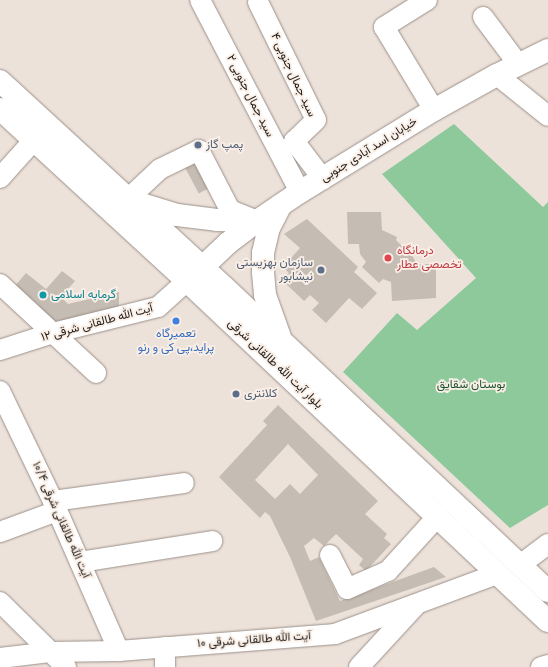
<!DOCTYPE html>
<meta charset="utf-8">
<style>
body{margin:0}
#map{position:relative;width:548px;height:667px;overflow:hidden;background:#ede2da;font-family:Karla,Vazirmatn,sans-serif}
div>[style]{position:absolute}
[style*='--x']{left:calc(var(--x)*1px);top:calc(var(--y)*1px);width:calc(var(--w)*1px);rotate:calc(var(--a)*1deg)}
.green>*{inset:0;background:#8ec99c}
.building>*{inset:0;background:#c5bcb3;transform-origin:0 0}
.roads{filter:drop-shadow(0 0 1px #9b918a) drop-shadow(0 0 1px #9b918a)}
.minor>*{height:20px;margin:-10px;padding:0 10px;transform-origin:10px;border-radius:10px;background:#fff}
.major>*{height:22px;margin:-11px;padding:0 11px;transform-origin:11px;border-radius:11px;background:#fff}
.dots>*{width:11px;height:11px;translate:-50% -50%;box-sizing:border-box;border:2px solid #faefe7;border-radius:50%}
span{translate:-50% -50%;white-space:nowrap;text-align:center;line-height:1.15;-webkit-text-stroke:3.5px #faefe7;paint-order:stroke}
.street-label{font-size:12px;color:#211d1a}
.service-label{font-size:12px;color:#4e5e75}
.left{translate:0 -50%;text-align:left}
.right{translate:-100% -50%;text-align:right}
.health-label{font-size:12px;color:#be3a42}
.culture-label{font-size:12px;color:#0d838f}
.shop-label{font-size:12px;color:#366cbe}
.park-label{font-size:12px;color:#1b532e}
</style>
<div id="map">
<div class="green">
<div style="clip-path:polygon(454px 124px,543px 207px,548px 202px,548px 505px,510px 528px,343px 372px,397px 313px,417px 330px,476px 278px,382px 174px)"></div>
</div>
<div class="building">
<div style="left:190px;top:145px;width:47px;height:15px;rotate:62deg"></div>
<div style="clip-path:polygon(347px 212px,381px 212px,382px 230px,397px 237px,396px 240px,406px 250px,408px 249px,417px 264px,436px 264px,436px 298px,392px 301px,391px 282px,383px 279px,379px 283px,362px 267px,366px 262px,360px 254px,359px 244px,348px 244px)"></div>
<div style="clip-path:polygon(307px 219px,358px 267px,354px 272px,377px 293px,362px 309px,349px 298px,326px 323px,312px 310px,319px 303px,310px 295px,304px 301px,282px 280px,289px 273px,283px 267px,300px 248px,284px 234px)"></div>
<div style="clip-path:polygon(62px 271px,75px 281px,61px 297px,68px 304px,119px 292px,119px 311px,56px 324px,14px 287px,26px 273px,46px 289px)"></div>
<div style="clip-path:polygon(evenodd,278px 405px,378px 501px,365px 514px,387px 534px,384px 538px,391px 544px,366px 571px,359px 565px,363px 559px,336px 534px,324px 546px,314px 538px,304px 546px,310px 561px,319px 557px,340px 601px,434px 567px,446px 577px,316px 621px,290px 557px,270px 516px,265px 512px,260px 518px,219px 477px,267px 425px,263px 421px,278px 405px,288px 444px,318px 475px,300px 494px,290px 484px,275px 499px,255px 480px,288px 444px)"></div>
</div>
<div class="roads">
<div class="minor">
<div style="--x:200;--y:0;--w:216;--a:62.5"></div>
<div style="--x:427;--y:0;--w:51;--a:147.9"></div>
<div style="--x:384;--y:27;--w:97;--a:58.9"></div>
<div style="--x:258;--y:2;--w:131;--a:63.8"></div>
<div style="--x:316;--y:120;--w:30;--a:136"></div>
<div style="--x:294;--y:141;--w:48;--a:52.7"></div>
<div style="--x:483;--y:17;--w:59;--a:53.3"></div>
<div style="--x:497;--y:75;--w:65;--a:38.8"></div>
<div style="--x:0;--y:178;--w:51;--a:-48.2"></div>
<div style="--x:128;--y:199;--w:44;--a:-43.2"></div>
<div style="--x:160;--y:169;--w:43;--a:-26"></div>
<div style="--x:199;--y:150;--w:68;--a:62.7"></div>
<div style="--x:230;--y:210;--w:27;--a:22"></div>
<div style="--x:0;--y:284;--w:131;--a:42.8"></div>
<div style="--x:0;--y:350;--w:56;--a:-17.8"></div>
<div style="--x:53;--y:333;--w:108;--a:-13.9"></div>
<div style="--x:158;--y:307;--w:39;--a:-42"></div>
<div style="--x:0;--y:391;--w:122;--a:64.3"></div>
<div style="--x:53;--y:501;--w:164;--a:66.3"></div>
<div style="--x:53;--y:501;--w:132;--a:-7.8"></div>
<div style="--x:0;--y:532;--w:61;--a:-20.2"></div>
<div style="--x:330;--y:555;--w:38;--a:63"></div>
<div style="--x:347;--y:589;--w:45;--a:-23.7"></div>
<div style="--x:388;--y:571;--w:73;--a:-47.8"></div>
<div style="--x:80;--y:562;--w:134;--a:-9"></div>
<div style="--x:520;--y:565;--w:35;--a:-37"></div>
<div style="--x:0;--y:602;--w:93;--a:44.6"></div>
<div style="--x:165;--y:647;--w:20;--a:90"></div>
<div style="--x:0;--y:658;--w:50;--a:-6.8"></div>
<div style="--x:50;--y:652;--w:69;--a:-0.8"></div>
<div style="--x:119;--y:651;--w:217;--a:-4.5"></div>
<div style="--x:335;--y:634;--w:173;--a:-20.3"></div>
<div style="--x:359;--y:667;--w:84;--a:-47.4"></div>
<div style="--x:541;--y:667;--w:7;--a:-16"></div>
</div>
<div class="major">
<div style="--x:0;--y:81;--w:304;--a:42.6"></div>
<div style="--x:224;--y:287;--w:444;--a:43.2"></div>
<div style="--x:0;--y:109;--w:254;--a:42.6"></div>
<div style="--x:187;--y:281;--w:496;--a:43.3"></div>
<div style="--x:135;--y:202;--w:44;--a:17.2"></div>
<div style="--x:177;--y:215;--w:40;--a:7.1"></div>
<div style="--x:217;--y:220;--w:40;--a:1.4"></div>
<div style="--x:191;--y:278;--w:51;--a:-43.4"></div>
<div style="--x:228;--y:243;--w:36;--a:-37"></div>
<div style="--x:257;--y:221;--w:52;--a:-34"></div>
<div style="--x:300;--y:192;--w:157;--a:-31.5"></div>
<div style="--x:434;--y:110;--w:72;--a:-29.1"></div>
<div style="--x:497;--y:75;--w:57;--a:-26.1"></div>
<div style="--x:280;--y:337;--w:45;--a:-109.7"></div>
<div style="--x:265;--y:295;--w:23;--a:-95"></div>
<div style="--x:263;--y:272;--w:19;--a:-90"></div>
<div style="--x:263;--y:253;--w:26;--a:-77"></div>
<div style="--x:269;--y:228;--w:25;--a:-63"></div>
</div>
</div>
<div class="dots">
<div style="left:198px;top:145px;background:#5c6f8a"></div>
<div style="left:388px;top:258px;background:#e0444e"></div>
<div style="left:321px;top:270px;background:#5c6f8a"></div>
<div style="left:43px;top:295px;background:#0f9aa8"></div>
<div style="left:176px;top:321px;background:#3f7fe0"></div>
<div style="left:236px;top:394px;background:#5c6f8a"></div>
</div>
<div class="street-label">
<span style="left:293px;top:75px;rotate:65deg">سید جمال جنوبی ۴</span>
<span style="left:250px;top:96px;rotate:63deg">سید جمال جنوبی ۲</span>
<span style="left:369px;top:150px;rotate:-32deg">خیابان اسد آبادی جنوبی</span>
<span style="left:97px;top:323px;rotate:-15deg">آیت الله طالقانی شرقی ۱۲</span>
<span style="left:275px;top:364px;rotate:43deg">بلوار آیت الله طالقانی شرقی</span>
<span style="left:61px;top:520px;rotate:66deg">آیت الله طالقانی شرقی ۱۰/۴</span>
<span style="left:254px;top:640px;rotate:-4deg">آیت الله طالقانی شرقی ۱۰</span>
</div>
<div class="service-label">
<span class="left" style="left:206px;top:145px">پمپ گاز</span>
<span class="right" style="left:313px;top:270px">سازمان بهزیستی<br>نیشابور</span>
<span class="left" style="left:244px;top:394px">کلانتری</span>
</div>
<div class="health-label">
<span class="left" style="left:397px;top:258px">درمانگاه<br>تخصصی عطار</span>
</div>
<div class="culture-label">
<span class="left" style="left:51px;top:295px">گرمابه اسلامی</span>
</div>
<div class="shop-label">
<span style="left:176px;top:341px">تعمیرگاه<br>پراید،پی کی و رنو</span>
</div>
<div class="park-label">
<span style="left:471px;top:385px">بوستان شقایق</span>
</div>
</div>
